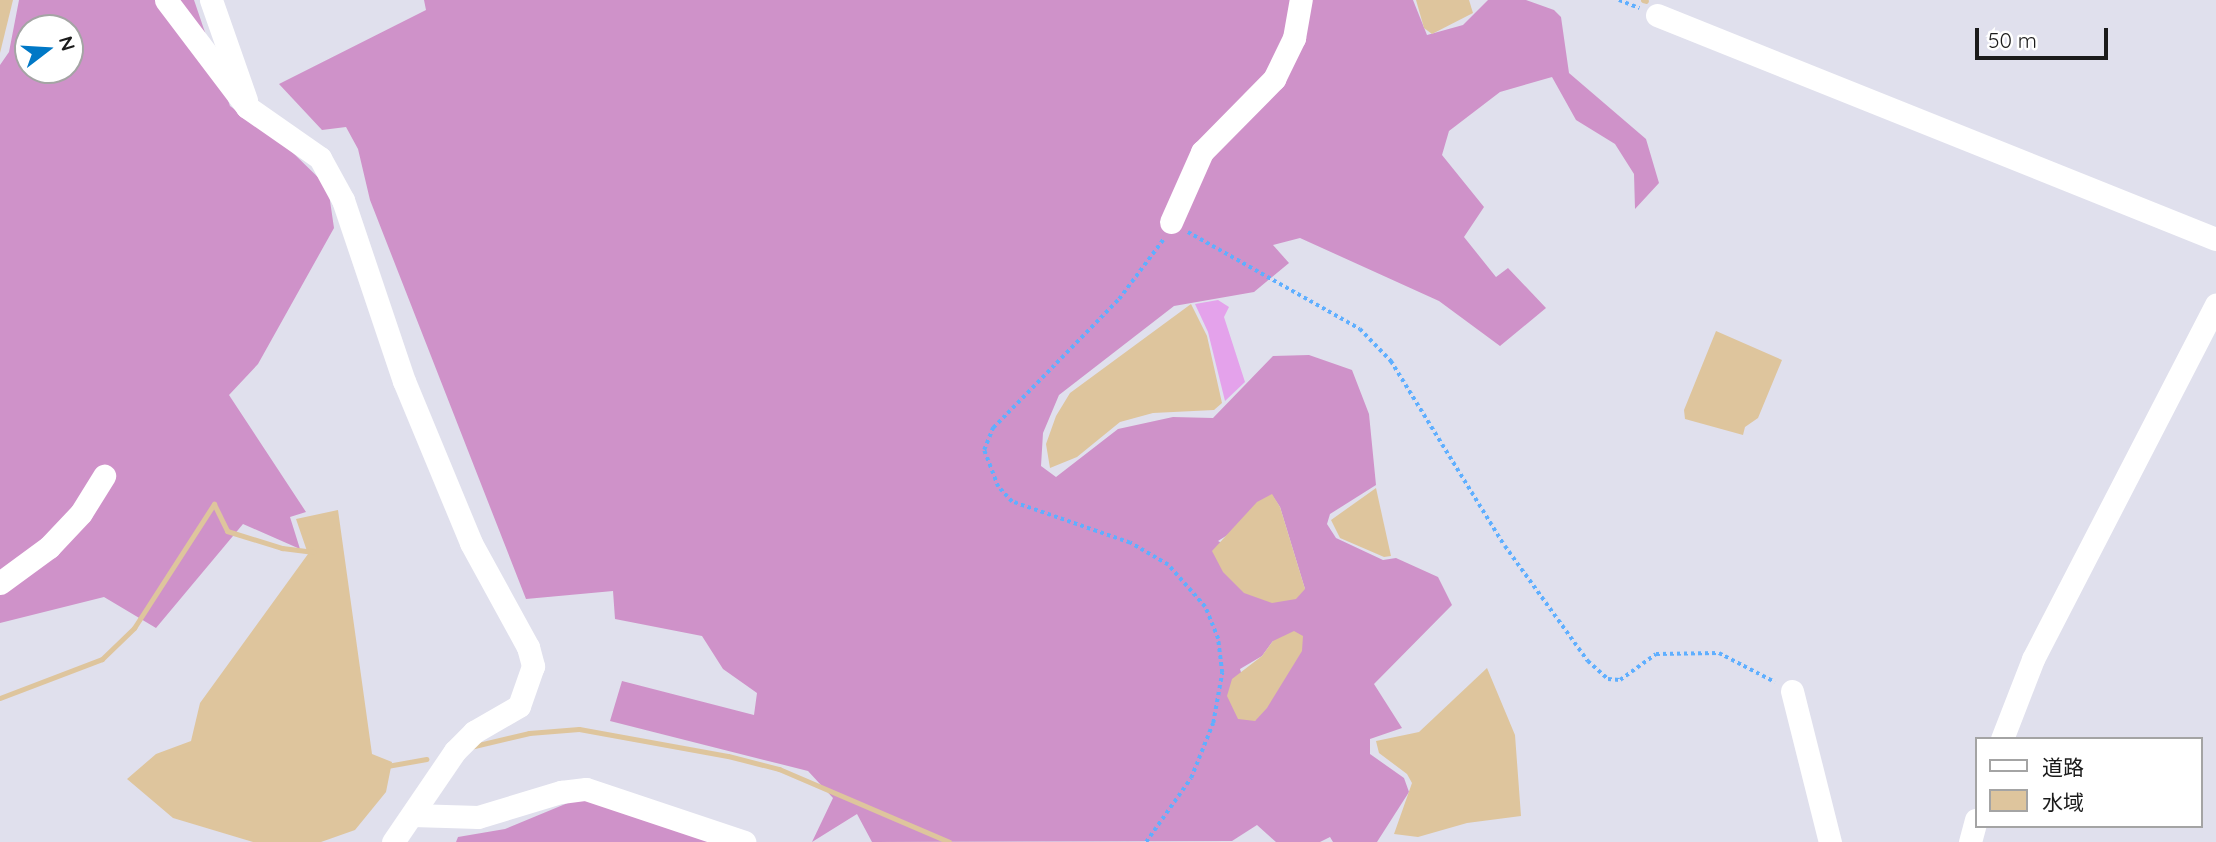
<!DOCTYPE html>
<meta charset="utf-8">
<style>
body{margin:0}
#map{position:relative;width:2216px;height:842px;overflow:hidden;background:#e0e0ed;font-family:Quicksand,"Noto Sans JP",sans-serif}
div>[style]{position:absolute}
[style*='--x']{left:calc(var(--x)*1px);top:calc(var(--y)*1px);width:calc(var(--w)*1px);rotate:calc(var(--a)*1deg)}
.grass>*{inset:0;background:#e4a2eb}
.forest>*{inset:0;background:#cf92c9}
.water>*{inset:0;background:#dec59d}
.stream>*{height:5px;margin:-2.5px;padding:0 2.5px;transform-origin:2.5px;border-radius:2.5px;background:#dec59d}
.path>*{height:3.5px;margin-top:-1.75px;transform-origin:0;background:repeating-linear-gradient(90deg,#5fafff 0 3.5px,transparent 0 7px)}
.minor>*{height:23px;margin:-11.5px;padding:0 11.5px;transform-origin:11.5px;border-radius:11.5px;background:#fff}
span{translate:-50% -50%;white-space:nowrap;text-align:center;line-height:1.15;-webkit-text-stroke:5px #fff;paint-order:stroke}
.legend{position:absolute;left:1975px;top:737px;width:228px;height:91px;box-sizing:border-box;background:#fff;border:2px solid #a4a4a4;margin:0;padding:9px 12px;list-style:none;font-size:21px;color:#1b1b1b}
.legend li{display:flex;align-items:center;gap:14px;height:35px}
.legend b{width:35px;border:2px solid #a4a4a4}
.north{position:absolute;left:14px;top:14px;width:70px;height:70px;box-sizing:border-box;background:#fff;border:2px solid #a4a4a4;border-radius:50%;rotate:73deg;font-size:19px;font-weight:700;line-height:28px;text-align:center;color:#1b1b1b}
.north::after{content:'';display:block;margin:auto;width:24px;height:32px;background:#0078c6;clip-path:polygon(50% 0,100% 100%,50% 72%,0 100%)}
.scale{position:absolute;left:1975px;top:28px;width:133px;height:32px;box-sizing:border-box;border:4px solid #1b1b1b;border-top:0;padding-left:9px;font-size:21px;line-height:24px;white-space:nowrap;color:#1b1b1b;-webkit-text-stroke:5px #fff;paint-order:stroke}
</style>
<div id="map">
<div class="grass">
<div style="clip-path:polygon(1218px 300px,1229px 307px,1224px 317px,1245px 382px,1225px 401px,1208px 332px,1195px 304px)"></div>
</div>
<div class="forest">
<div style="clip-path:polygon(evenodd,19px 0,194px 0,230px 106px,289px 149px,328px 187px,334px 228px,258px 364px,229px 395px,306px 512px,290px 517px,300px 549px,243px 524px,156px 628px,104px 597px,0 623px,0 65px,9px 52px,19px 0,28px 28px,70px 28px,70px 70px,28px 70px,28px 28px)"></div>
<div style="clip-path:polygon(evenodd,424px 0,1413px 0,1427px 35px,1463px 25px,1488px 0,1526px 0,1554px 10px,1561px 17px,1569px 73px,1646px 139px,1659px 183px,1635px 209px,1634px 174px,1615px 144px,1576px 120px,1552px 77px,1500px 92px,1449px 131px,1442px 155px,1484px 207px,1464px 237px,1496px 277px,1508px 268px,1546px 308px,1500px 346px,1439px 301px,1300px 238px,1273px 245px,1289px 263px,1254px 292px,1174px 306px,1059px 395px,1043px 433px,1041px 466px,1056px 477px,1118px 429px,1173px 417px,1213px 418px,1273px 356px,1309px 355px,1352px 370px,1369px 414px,1376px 485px,1330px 514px,1327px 524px,1336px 538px,1383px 560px,1396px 558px,1438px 577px,1452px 605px,1374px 684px,1402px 728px,1370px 739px,1370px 754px,1404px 778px,1409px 792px,1377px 842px,1333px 842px,1330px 837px,1320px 842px,1276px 842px,1257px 825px,1232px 841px,872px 842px,857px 814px,812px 842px,833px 798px,808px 771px,610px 721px,622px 681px,754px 715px,757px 693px,723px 669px,702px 636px,615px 619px,613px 591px,526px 599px,370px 200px,358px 149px,346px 127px,322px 130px,279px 84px,426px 10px,424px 0,1272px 495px,1280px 507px,1305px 589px,1218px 541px,1237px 529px,1272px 495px,424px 0,1273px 641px,1255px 721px,1240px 669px,1262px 656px,1273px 641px)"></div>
<div style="clip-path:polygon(575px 800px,597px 801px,714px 842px,456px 842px,458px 837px,505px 829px)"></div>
</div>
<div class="water">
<div style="clip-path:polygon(0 0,13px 0,0 53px)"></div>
<div style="clip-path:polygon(1416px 0,1469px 0,1473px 13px,1432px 34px,1424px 28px)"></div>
<div style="clip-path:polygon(1191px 304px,1207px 336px,1222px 403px,1214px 410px,1153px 413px,1120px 422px,1077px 457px,1050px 468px,1046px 444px,1056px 416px,1070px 393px)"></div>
<div style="clip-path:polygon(1716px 331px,1782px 360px,1758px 418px,1745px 427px,1743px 435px,1685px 419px,1684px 410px)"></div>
<div style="clip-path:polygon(1376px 488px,1391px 556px,1384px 557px,1340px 538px,1331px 520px)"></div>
<div style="clip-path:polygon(1272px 494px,1280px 507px,1305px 589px,1296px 599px,1272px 603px,1244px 593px,1223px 572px,1212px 551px,1257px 502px)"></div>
<div style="clip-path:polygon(338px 510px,372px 754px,392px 762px,386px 792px,355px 830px,321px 842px,253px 842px,173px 818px,127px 779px,156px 754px,191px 741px,200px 703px,308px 554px,296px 519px)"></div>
<div style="clip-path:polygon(1294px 631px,1303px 636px,1302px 651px,1267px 708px,1255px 721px,1238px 719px,1227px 696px,1232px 679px,1262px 656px,1273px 641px)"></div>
<div style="clip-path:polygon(1487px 668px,1515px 735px,1521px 816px,1467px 823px,1418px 837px,1394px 834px,1412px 783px,1407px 774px,1379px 753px,1376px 741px,1419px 732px)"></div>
</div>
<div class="stream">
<div style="--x:1643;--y:0;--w:3;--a:18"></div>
<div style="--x:0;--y:698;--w:109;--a:-20.9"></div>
<div style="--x:102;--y:659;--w:45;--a:-44.1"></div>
<div style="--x:134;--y:628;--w:148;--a:-57.2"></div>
<div style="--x:214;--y:504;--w:30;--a:64"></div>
<div style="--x:227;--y:531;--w:58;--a:17.2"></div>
<div style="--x:282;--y:548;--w:32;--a:7"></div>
<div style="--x:470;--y:747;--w:61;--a:-13.3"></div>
<div style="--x:529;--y:733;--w:50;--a:-4.6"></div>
<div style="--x:579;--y:729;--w:151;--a:10.3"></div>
<div style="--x:728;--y:756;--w:53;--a:14.3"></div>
<div style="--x:779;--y:769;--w:185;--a:23.2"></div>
<div style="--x:387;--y:766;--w:40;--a:-10"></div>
</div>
<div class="path">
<div style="--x:1619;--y:0;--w:22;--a:22"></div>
<div style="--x:1188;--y:232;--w:197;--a:29.4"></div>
<div style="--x:1360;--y:329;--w:45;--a:45.9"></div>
<div style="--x:1391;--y:361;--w:217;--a:58.4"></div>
<div style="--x:1505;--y:546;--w:142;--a:54.2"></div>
<div style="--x:1588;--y:661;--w:27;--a:42"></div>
<div style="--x:1608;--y:679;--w:12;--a:5"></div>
<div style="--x:1620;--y:680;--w:44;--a:-35.8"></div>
<div style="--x:1656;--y:654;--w:63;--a:-0.9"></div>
<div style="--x:1719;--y:653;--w:63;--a:27.4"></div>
<div style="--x:1146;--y:842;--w:78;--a:-54.9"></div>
<div style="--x:1191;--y:778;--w:59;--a:-68.2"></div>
<div style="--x:1213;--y:723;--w:51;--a:-79.8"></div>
<div style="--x:1222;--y:673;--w:34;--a:-97"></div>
<div style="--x:1218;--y:639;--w:35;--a:-112"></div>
<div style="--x:1205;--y:607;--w:56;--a:-131.4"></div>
<div style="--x:1168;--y:565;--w:44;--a:-149.9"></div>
<div style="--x:1130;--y:543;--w:125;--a:-160.8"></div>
<div style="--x:1012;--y:502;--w:21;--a:-133"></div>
<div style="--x:998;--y:487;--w:40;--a:-111"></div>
<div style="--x:984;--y:450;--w:24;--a:-68"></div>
<div style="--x:993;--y:428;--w:180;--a:-45.7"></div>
<div style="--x:1119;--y:299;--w:74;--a:-53.3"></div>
</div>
<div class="minor">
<div style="--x:166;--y:0;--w:134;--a:52.9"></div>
<div style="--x:247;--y:107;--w:89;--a:34.9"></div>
<div style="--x:320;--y:158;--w:48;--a:61.3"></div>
<div style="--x:343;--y:200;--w:191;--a:71.4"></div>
<div style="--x:404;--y:381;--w:175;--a:67.5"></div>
<div style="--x:471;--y:543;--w:119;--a:61.3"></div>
<div style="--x:528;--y:647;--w:20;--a:75"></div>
<div style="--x:533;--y:666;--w:42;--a:109.3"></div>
<div style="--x:519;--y:706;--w:52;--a:150"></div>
<div style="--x:474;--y:732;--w:27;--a:135"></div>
<div style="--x:455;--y:751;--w:110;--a:124.3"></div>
<div style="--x:211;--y:0;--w:106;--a:70.7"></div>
<div style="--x:1657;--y:15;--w:602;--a:21.84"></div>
<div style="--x:1171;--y:222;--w:77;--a:-66.1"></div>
<div style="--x:1202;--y:152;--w:103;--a:-45.4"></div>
<div style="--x:1274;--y:79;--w:46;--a:-64"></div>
<div style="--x:1294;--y:38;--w:39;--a:-80"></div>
<div style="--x:0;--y:583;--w:61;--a:-36.3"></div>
<div style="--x:49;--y:547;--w:47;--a:-46.7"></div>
<div style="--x:81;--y:513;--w:44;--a:-58.1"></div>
<div style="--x:1792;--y:691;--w:156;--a:75.9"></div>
<div style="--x:2002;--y:739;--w:86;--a:-68.8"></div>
<div style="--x:2033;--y:659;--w:399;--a:-62.7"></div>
<div style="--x:413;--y:815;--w:65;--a:1.8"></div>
<div style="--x:478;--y:817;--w:87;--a:-16.8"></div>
<div style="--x:561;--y:792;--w:25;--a:-7"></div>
<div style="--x:586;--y:789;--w:167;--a:18.5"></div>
<div style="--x:1970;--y:842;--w:23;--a:-75"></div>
</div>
<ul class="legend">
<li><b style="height:9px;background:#fff"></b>道路</li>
<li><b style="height:19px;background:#dec59d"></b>水域</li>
</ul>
<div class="north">N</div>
<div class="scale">50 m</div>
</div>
